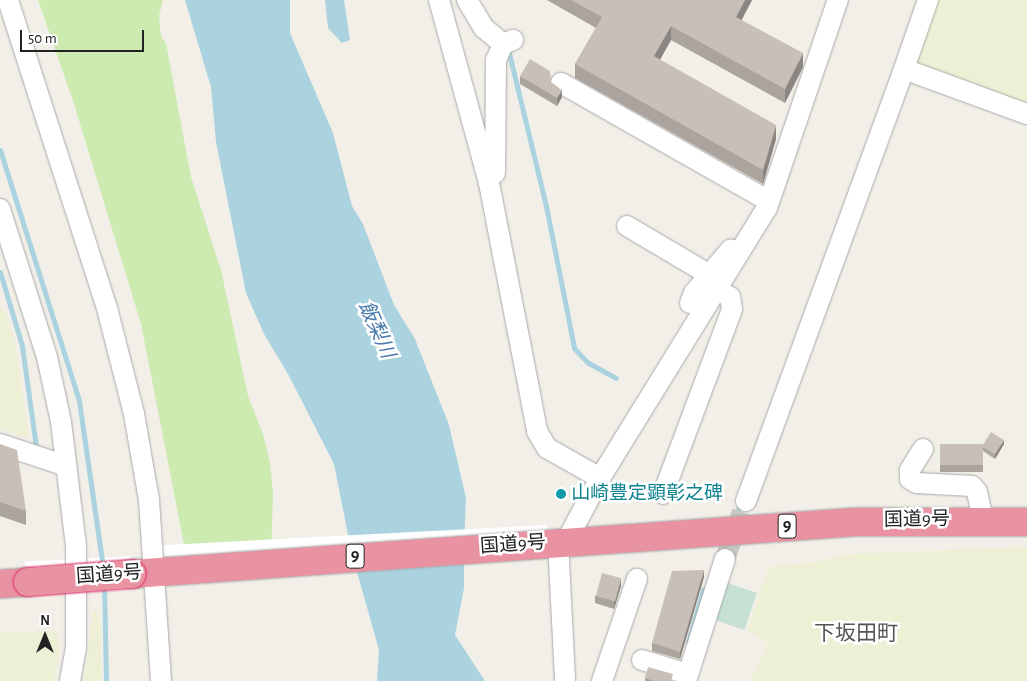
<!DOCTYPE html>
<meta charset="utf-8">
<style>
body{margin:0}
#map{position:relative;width:1027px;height:681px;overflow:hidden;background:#f2efe9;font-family:"Alegreya Sans","Noto Sans JP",sans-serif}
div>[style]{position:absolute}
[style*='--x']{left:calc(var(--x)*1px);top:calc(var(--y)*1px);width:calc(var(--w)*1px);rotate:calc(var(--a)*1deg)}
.farmland>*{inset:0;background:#eef0d5}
.grass>*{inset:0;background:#cdebb0}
.wetland>*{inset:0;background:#c6e0d4;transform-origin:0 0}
.water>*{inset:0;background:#aad3df}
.pier>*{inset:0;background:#fff;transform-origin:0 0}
.stream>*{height:5px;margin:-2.5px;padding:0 2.5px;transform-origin:2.5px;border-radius:2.5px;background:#aad3df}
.minor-tunnel>*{height:20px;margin-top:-10px;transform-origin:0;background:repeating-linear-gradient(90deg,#c8c6c1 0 20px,transparent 0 30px)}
.roads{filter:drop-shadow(0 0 1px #a9a9a9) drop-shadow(0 0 1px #a9a9a9)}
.minor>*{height:20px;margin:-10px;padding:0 10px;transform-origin:10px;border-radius:10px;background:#fff}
.highway>*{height:28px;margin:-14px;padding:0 14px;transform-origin:14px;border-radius:14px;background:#e892a2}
.bridges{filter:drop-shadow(0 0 1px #dc2a67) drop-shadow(0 0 1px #dc2a67)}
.highway-bridge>*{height:28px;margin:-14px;padding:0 14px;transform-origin:14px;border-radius:14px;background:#e892a2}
.wall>*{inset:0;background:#aba49e}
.shaded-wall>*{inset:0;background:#8b8681}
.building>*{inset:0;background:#c7bfb8;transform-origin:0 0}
.dots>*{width:14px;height:14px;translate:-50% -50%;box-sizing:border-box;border:2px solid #fff;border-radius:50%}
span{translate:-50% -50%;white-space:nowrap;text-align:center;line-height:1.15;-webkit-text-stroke:5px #fff;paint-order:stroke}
.shield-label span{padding:1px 4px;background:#fff;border:1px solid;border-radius:4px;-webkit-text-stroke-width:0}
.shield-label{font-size:18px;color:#222;font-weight:700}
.culture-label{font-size:19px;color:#0d838f}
.left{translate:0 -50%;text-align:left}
.street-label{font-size:19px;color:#222}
.water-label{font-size:20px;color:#4a7aab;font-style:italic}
.quarter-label{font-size:21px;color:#555}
.north{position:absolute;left:20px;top:611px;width:50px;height:50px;-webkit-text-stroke:4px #fff;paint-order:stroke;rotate:0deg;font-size:14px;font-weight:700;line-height:20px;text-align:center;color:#222}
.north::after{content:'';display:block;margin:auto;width:18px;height:22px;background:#222;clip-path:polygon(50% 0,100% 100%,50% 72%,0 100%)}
.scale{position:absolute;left:20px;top:30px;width:124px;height:22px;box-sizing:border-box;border:2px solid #222;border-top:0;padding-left:6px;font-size:15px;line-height:18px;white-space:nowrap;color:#222;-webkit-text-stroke:4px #fff;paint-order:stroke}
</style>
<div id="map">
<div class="farmland">
<div style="clip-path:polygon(934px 0,1027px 0,1027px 105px,917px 66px,914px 60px)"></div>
<div style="clip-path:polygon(0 308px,7px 315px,15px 342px,29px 437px,26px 438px,0 429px)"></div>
<div style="clip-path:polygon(1027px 547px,1027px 681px,750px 681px,767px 646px,766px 642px,747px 631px,768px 569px,773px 566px,816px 562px,847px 554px)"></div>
<div style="clip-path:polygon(93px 610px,98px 613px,101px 624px,101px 681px,84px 681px)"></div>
<div style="clip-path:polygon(56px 631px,60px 651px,54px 681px,0 681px,0 632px)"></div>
</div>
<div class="grass">
<div style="clip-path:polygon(38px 0,163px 0,159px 16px,161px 37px,166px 43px,191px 177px,221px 270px,248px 396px,263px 434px,270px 463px,273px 492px,271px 559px,188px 565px,141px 324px,74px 104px)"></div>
</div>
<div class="wetland">
<div style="left:722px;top:581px;width:37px;height:39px;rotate:19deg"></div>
</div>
<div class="water">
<div style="clip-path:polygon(185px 0,290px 0,290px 33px,333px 133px,352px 206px,363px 224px,394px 305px,415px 339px,449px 425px,466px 498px,464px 546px,352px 555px,334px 464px,288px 374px,264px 334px,246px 293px,216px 142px,211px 87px)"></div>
<div style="clip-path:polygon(325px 0,344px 0,350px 40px,342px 43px,328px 28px)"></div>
<div style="clip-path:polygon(464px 551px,464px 588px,455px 635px,485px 681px,377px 681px,379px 650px,353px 558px)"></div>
</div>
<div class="pier">
<div style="left:547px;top:525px;width:33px;height:385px;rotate:87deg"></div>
<div style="left:131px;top:556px;width:34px;height:106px;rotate:87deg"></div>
</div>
<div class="stream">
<div style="--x:509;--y:53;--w:157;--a:76.4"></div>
<div style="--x:546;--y:206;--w:145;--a:78.8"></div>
<div style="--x:574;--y:348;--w:19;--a:47"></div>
<div style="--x:587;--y:362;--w:33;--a:29"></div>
<div style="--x:0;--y:150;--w:263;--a:72.5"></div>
<div style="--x:79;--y:401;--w:169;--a:81.8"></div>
<div style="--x:0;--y:272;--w:77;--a:73.4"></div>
<div style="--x:22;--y:346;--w:102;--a:82.1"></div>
<div style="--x:733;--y:522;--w:22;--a:-68"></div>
<div style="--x:104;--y:584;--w:97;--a:88.8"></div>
<div style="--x:688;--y:642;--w:54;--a:-73.9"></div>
<div style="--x:703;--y:590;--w:8;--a:-40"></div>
</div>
<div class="minor-tunnel">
<div style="--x:725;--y:559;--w:62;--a:-70.1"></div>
</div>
<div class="roads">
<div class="minor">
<div style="--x:8;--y:0;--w:328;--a:72.2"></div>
<div style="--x:108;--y:312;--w:105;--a:75.7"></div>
<div style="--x:134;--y:414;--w:87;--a:80.1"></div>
<div style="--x:149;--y:500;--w:181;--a:86.2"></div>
<div style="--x:439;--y:0;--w:190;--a:74.7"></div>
<div style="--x:489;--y:183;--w:253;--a:79"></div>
<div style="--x:537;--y:431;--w:20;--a:60"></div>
<div style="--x:547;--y:448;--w:61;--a:29.5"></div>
<div style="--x:467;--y:0;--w:33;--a:59"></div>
<div style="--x:484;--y:28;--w:25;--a:40"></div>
<div style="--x:928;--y:0;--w:73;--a:109.2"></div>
<div style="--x:904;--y:69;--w:131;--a:20.1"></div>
<div style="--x:561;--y:83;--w:239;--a:29.6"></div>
<div style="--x:495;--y:173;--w:113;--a:-89.5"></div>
<div style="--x:496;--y:60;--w:17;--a:-66"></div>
<div style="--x:503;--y:44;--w:11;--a:-22"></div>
<div style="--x:0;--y:209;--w:155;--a:72.4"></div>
<div style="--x:47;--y:357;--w:66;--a:77.8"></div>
<div style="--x:61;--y:422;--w:125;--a:83.1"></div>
<div style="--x:76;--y:546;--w:101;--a:90"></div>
<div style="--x:76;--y:647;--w:35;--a:100"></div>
<div style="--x:627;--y:226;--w:96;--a:30.6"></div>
<div style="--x:690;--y:303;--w:11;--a:-68"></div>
<div style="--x:694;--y:293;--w:57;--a:-49.9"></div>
<div style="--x:0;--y:444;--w:70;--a:18.4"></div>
<div style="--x:923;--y:449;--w:25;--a:122"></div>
<div style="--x:910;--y:470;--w:9;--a:90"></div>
<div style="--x:910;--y:479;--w:8;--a:30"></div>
<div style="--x:917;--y:483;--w:55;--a:3.1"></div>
<div style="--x:972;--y:486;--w:8;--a:50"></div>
<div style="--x:977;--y:492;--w:29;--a:78"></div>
<div style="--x:663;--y:494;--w:197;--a:-69.5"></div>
<div style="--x:732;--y:309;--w:12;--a:-99"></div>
<div style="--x:730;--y:297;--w:14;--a:-150"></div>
<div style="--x:746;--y:501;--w:460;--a:-69.9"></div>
<div style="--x:567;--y:540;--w:70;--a:-62"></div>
<div style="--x:600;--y:478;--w:317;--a:-58.3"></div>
<div style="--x:767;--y:208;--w:220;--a:-71.2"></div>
<div style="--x:558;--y:541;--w:140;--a:87.1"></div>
<div style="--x:642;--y:660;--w:48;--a:16.9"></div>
<div style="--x:602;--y:681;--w:108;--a:-71.1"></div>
<div style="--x:686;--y:681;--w:128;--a:-72.3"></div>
</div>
<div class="highway">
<div style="--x:132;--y:574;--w:725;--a:-4.11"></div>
<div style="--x:855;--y:522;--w:172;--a:0"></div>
<div style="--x:0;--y:584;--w:28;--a:-4"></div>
</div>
</div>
<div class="bridges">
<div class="highway-bridge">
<div style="--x:28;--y:582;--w:104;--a:-4.4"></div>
</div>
</div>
<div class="wall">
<div style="clip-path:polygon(547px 0,752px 0,741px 20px,803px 67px,785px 103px,671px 40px,660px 60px,776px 139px,763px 184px,575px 78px,575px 64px,596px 28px)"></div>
<div style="clip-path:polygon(520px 76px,562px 97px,557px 106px,520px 84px)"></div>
<div style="clip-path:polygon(0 444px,26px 511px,26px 525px,0 516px)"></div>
<div style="clip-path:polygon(940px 444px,983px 446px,1004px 444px,995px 459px,983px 451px,983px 472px,940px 472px)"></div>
<div style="clip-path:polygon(704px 577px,680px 659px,652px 651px,652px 643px)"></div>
<div style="clip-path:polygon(621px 586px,614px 609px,595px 603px,595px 596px)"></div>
<div style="clip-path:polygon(645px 678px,673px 681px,645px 681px)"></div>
</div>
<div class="shaded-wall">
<div style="clip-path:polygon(745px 0,752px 0,736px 31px,736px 17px)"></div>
<div style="clip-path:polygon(671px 26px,671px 40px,654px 70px,654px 56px)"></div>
<div style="clip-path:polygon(803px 53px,803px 67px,785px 103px,785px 89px)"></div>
<div style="clip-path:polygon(562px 90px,562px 97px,557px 106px,557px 98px)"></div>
<div style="clip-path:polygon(776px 125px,776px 139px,763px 184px,763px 170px)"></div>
<div style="clip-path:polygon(1004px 440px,1004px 444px,995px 459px,995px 455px)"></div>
<div style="clip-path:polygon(704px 570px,704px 577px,680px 659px,680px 652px)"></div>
<div style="clip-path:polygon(621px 578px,621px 586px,614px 609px,614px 602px)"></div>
</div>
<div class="building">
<div style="clip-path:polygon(571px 0,745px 0,736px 17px,803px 53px,785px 89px,671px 26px,654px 56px,776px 125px,763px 170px,575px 64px,602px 17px)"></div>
<div style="clip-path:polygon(530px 59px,550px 71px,551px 82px,562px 90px,557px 98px,520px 76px)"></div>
<div style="left:991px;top:432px;width:15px;height:17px;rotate:32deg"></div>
<div style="clip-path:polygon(0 444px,17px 450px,26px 511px,0 502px)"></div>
<div style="left:940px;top:444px;width:43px;height:21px"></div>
<div style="clip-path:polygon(704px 570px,680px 652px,652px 643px,672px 571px)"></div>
<div style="left:602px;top:573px;width:20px;height:24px;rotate:15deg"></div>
<div style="clip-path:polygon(648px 667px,673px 674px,671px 681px,654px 681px,645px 678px)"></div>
</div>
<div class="dots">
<div style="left:561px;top:494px;background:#0f9aa8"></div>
</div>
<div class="shield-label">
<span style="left:787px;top:526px">9</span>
<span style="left:355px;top:556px">9</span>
</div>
<div class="culture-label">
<span class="left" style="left:571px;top:494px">山崎豊定顕彰之碑</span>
</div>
<div class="street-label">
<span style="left:917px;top:520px;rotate:-1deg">国道9号</span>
<span style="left:513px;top:545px;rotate:-4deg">国道9号</span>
<span style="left:109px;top:575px;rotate:-4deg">国道9号</span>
</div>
<div class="water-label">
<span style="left:376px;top:330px;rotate:66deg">飯梨川</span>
</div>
<div class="quarter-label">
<span style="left:856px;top:634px">下坂田町</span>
</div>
<div class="north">N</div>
<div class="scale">50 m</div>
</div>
